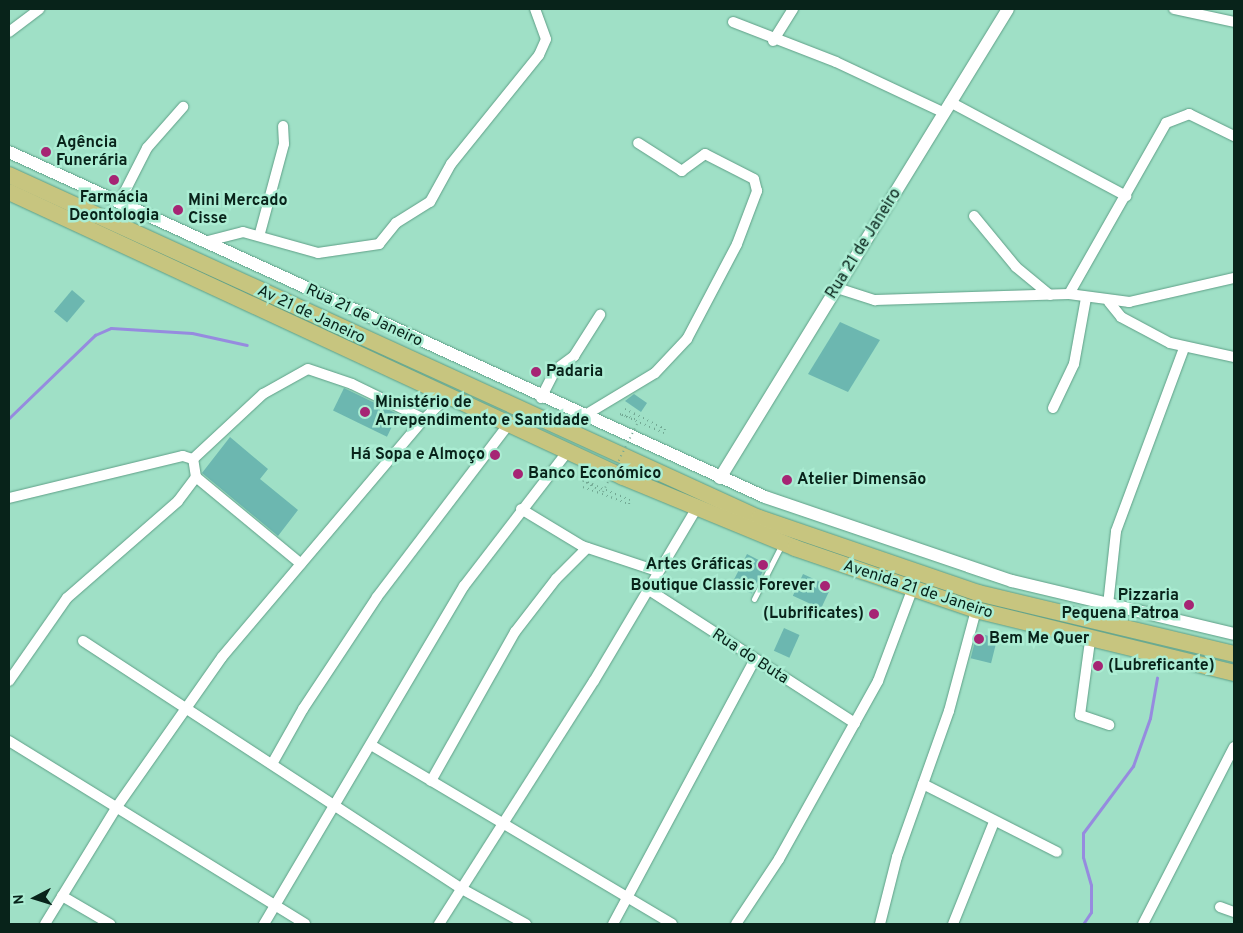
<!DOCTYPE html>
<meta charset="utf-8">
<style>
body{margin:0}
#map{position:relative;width:1243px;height:933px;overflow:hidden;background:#9fe0c6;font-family:Overpass,sans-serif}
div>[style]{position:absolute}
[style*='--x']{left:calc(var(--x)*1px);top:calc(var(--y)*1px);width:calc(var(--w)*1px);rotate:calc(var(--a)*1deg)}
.stream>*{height:3px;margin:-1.5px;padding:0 1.5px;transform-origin:1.5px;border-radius:1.5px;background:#968bdf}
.building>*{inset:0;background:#6cb7b0;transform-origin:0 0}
.path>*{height:2px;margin-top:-1px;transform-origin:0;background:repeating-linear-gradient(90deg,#71a792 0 1px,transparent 0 5px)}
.roads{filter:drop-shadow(0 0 1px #5f9f87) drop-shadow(0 0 1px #5f9f87)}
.service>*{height:5px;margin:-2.5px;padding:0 2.5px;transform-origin:2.5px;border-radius:2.5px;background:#fff}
.minor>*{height:10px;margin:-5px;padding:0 5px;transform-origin:5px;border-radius:5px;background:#fff}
.tertiary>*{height:12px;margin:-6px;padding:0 6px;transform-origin:6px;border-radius:6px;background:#fff}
.primary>*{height:16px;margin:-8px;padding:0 8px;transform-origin:8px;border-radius:8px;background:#c7c57f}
.path-bridge>*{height:2px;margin-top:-1px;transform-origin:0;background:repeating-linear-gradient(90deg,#71a792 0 1px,transparent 0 5px)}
.dots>*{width:14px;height:14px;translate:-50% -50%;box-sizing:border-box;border:2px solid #abedd3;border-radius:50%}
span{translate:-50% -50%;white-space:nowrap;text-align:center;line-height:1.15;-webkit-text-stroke:5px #abedd3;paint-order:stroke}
.poi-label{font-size:16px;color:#08231a;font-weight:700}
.left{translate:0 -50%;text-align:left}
.right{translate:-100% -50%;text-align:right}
.street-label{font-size:16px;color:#08231a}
.frame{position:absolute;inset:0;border:10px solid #08231a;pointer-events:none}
.north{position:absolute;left:10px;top:873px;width:50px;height:50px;-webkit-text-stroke:4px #abedd3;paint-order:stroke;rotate:265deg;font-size:14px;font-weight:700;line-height:20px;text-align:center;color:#08231a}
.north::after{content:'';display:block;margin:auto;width:18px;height:22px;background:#08231a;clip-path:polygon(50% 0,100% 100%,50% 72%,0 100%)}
</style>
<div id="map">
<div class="stream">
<div style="--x:9;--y:418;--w:120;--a:-44"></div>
<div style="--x:95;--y:335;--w:17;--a:-24"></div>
<div style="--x:111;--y:328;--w:81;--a:3.5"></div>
<div style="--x:192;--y:333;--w:56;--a:12.3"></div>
<div style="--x:1083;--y:924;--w:14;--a:-56"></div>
<div style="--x:1091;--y:912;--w:27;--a:-90"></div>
<div style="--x:1091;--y:885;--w:29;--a:-106"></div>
<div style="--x:1083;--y:857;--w:24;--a:-90"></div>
<div style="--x:1083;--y:833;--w:84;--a:-53.3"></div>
<div style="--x:1133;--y:766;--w:51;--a:-70.5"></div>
<div style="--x:1150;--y:718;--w:41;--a:-80.1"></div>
</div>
<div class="building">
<div style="left:72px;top:290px;width:17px;height:28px;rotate:40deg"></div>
<div style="clip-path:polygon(840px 322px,880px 340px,848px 392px,808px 374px)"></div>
<div style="left:344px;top:388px;width:60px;height:25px;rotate:26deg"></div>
<div style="clip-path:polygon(634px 394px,647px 403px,641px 412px,625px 401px)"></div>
<div style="clip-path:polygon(230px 437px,268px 469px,260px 479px,298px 510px,278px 536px,202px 473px)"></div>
<div style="left:747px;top:554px;width:22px;height:33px;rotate:27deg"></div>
<div style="left:803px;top:574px;width:31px;height:24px;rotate:25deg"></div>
<div style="left:784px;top:628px;width:17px;height:25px;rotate:24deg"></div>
<div style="left:977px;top:633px;width:21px;height:26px;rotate:14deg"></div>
</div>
<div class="path">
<div style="--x:625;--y:409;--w:45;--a:26.6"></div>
<div style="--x:665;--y:429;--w:4;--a:104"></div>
<div style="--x:664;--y:433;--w:48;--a:-156.6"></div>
<div style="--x:620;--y:414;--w:20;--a:18"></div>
<div style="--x:583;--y:487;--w:49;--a:20.3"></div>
<div style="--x:629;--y:504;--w:4;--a:-76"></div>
<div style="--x:630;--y:500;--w:52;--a:-157.4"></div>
<div style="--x:582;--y:480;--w:24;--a:30"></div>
</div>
<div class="roads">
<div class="service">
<div style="--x:754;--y:599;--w:62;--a:-63"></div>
</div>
<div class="minor">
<div style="--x:1174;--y:9;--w:61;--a:12.2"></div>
<div style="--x:733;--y:22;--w:110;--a:21.2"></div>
<div style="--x:836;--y:62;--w:120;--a:25.1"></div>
<div style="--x:9;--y:32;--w:38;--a:-37"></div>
<div style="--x:773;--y:41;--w:38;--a:-58"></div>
<div style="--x:950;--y:102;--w:200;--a:28.1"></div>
<div style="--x:119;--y:203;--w:62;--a:-63"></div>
<div style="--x:147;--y:148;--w:55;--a:-48.7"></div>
<div style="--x:974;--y:216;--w:66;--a:50.5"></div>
<div style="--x:1016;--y:267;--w:44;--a:39.5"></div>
<div style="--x:260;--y:233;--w:92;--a:-74.9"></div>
<div style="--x:284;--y:144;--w:18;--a:-93"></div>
<div style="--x:204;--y:242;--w:40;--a:-14.4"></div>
<div style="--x:243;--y:232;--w:78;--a:15.6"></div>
<div style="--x:318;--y:253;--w:62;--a:-8.4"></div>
<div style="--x:379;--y:244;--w:27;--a:-51"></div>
<div style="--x:396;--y:223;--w:40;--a:-32"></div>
<div style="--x:430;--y:202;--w:43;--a:-61.1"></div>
<div style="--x:451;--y:164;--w:140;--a:-51.1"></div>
<div style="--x:539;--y:55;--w:17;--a:-66"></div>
<div style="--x:546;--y:39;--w:32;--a:-110"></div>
<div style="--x:837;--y:288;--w:40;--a:18"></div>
<div style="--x:875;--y:300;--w:194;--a:-1.8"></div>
<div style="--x:1069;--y:294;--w:61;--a:7.6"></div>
<div style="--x:1129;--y:302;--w:108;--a:-12.9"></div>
<div style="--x:1069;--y:294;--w:197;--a:-60.4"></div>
<div style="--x:1166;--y:123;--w:25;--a:-21"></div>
<div style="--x:1189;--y:114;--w:50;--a:26.1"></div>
<div style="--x:1109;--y:302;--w:19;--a:51"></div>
<div style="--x:1121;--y:317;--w:55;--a:28"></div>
<div style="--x:1170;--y:343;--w:66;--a:12.3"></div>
<div style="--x:541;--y:398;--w:31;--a:-63"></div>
<div style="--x:555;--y:370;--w:24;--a:-36"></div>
<div style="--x:574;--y:356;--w:49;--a:-57.6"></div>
<div style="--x:1053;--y:408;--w:49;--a:-64.5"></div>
<div style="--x:1074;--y:364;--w:67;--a:-79.7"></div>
<div style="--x:582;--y:417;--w:85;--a:-31.1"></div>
<div style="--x:655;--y:373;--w:47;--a:-46.7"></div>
<div style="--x:687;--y:339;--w:107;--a:-62.2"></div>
<div style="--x:737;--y:244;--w:57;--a:-69.3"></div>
<div style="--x:757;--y:191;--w:12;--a:-104"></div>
<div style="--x:754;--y:179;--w:55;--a:-153"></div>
<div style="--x:705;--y:154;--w:29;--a:144"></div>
<div style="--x:682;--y:171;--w:52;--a:-147.5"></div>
<div style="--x:196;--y:477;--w:136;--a:39.6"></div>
<div style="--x:9;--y:498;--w:179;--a:-13.6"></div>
<div style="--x:183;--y:456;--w:10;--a:17"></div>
<div style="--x:521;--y:509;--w:71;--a:31.2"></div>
<div style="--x:582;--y:546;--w:79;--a:18.4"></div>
<div style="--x:646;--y:588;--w:249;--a:32.9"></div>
<div style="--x:1108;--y:605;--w:74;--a:-83.8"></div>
<div style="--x:1116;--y:531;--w:195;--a:-69.6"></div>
<div style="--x:83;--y:641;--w:453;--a:33.2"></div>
<div style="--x:462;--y:889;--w:73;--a:28.7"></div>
<div style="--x:1090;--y:641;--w:75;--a:97.7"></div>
<div style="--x:1080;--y:715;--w:31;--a:19"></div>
<div style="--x:9;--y:681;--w:101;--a:-55.1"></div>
<div style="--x:67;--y:598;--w:147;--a:-41.1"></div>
<div style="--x:178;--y:501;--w:30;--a:-53"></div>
<div style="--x:196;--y:477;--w:18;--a:-99"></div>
<div style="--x:193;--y:459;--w:96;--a:-42.9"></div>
<div style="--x:263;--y:394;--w:51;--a:-29.1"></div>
<div style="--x:308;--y:369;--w:46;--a:18.8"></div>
<div style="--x:352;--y:384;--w:80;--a:25.9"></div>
<div style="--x:9;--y:741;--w:348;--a:31.7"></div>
<div style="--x:371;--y:745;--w:350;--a:30.7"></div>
<div style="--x:272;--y:764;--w:63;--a:-60.6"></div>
<div style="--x:303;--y:709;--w:134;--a:-56.5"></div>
<div style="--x:377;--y:597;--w:218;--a:-52.7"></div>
<div style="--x:431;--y:781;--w:171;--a:-60.6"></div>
<div style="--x:515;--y:632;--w:67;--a:-52.3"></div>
<div style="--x:556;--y:579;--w:44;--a:-45"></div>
<div style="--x:923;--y:784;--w:150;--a:26.9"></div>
<div style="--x:62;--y:896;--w:56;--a:30.3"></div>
<div style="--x:1220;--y:907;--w:15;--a:20"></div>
<div style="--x:45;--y:924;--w:136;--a:-58.5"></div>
<div style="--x:116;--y:808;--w:184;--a:-54.9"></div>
<div style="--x:222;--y:657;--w:312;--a:-49.7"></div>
<div style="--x:424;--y:419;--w:34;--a:-43"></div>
<div style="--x:264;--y:924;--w:393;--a:-59.4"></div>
<div style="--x:464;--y:586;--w:170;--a:-52.4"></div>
<div style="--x:439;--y:924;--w:288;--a:-57.5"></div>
<div style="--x:594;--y:681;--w:200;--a:-59.3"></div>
<div style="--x:613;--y:924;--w:298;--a:-61.8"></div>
<div style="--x:736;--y:924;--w:78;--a:-56.5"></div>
<div style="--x:779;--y:859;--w:204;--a:-60.9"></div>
<div style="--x:878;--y:681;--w:97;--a:-69.5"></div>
<div style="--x:880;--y:924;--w:69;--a:-75.8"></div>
<div style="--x:897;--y:857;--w:155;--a:-70.4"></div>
<div style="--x:949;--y:711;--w:105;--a:-75"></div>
<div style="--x:953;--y:924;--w:110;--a:-68.1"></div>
<div style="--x:1143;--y:924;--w:199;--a:-62.8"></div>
</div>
<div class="tertiary">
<div style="--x:9;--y:152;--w:831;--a:24.53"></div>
<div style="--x:765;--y:497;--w:261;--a:18.8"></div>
<div style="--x:1012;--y:581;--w:228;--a:13.4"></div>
<div style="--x:720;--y:478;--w:550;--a:-58.45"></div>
</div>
<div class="primary">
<div style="--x:9;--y:175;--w:825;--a:24.58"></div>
<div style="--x:759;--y:518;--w:231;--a:18.9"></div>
<div style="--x:978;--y:593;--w:263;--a:13.4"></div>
<div style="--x:9;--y:192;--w:677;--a:24.9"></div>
<div style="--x:623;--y:477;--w:186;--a:22.4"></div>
<div style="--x:795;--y:548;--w:191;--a:18.9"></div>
<div style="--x:976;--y:610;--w:266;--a:13.7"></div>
</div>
</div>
<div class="path-bridge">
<div style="--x:603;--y:492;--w:80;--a:-63.4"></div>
</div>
<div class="dots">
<div style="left:46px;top:152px;background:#a62574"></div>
<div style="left:114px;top:180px;background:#a62574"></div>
<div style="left:178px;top:210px;background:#a62574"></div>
<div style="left:536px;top:372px;background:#a62574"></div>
<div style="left:365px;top:412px;background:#a62574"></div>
<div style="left:495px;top:455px;background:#a62574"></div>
<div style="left:518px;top:474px;background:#a62574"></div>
<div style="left:787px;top:480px;background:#a62574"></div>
<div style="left:763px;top:565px;background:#a62574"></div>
<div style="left:825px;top:586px;background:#a62574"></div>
<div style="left:1189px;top:605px;background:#a62574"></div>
<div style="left:874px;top:614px;background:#a62574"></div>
<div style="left:979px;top:639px;background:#a62574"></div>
<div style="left:1098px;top:666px;background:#a62574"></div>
</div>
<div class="poi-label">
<span class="left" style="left:56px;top:152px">Agência<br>Funerária</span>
<span style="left:114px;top:207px">Farmácia<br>Deontologia</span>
<span class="left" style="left:188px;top:210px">Mini Mercado<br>Cisse</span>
<span class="left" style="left:546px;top:372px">Padaria</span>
<span class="left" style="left:375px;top:412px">Ministério de<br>Arrependimento e Santidade</span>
<span class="right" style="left:485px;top:455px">Há Sopa e Almoço</span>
<span class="left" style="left:528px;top:474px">Banco Económico</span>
<span class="left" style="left:797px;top:480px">Atelier Dimensão</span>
<span class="right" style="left:753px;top:565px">Artes Gráficas</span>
<span class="right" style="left:815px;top:586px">Boutique Classic Forever</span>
<span class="right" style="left:1179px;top:605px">Pizzaria<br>Pequena Patroa</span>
<span class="right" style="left:864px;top:614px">(Lubrificates)</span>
<span class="left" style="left:989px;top:639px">Bem Me Quer</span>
<span class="left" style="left:1108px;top:666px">(Lubreficante)</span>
</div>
<div class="street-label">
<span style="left:864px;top:244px;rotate:-58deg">Rua 21 de Janeiro</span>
<span style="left:311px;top:315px;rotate:25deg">Av 21 de Janeiro</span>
<span style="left:364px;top:316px;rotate:25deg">Rua 21 de Janeiro</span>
<span style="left:918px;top:590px;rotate:18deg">Avenida 21 de Janeiro</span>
<span style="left:750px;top:657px;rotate:33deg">Rua do Buta</span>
</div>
<div class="frame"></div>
<div class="north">N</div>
</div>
